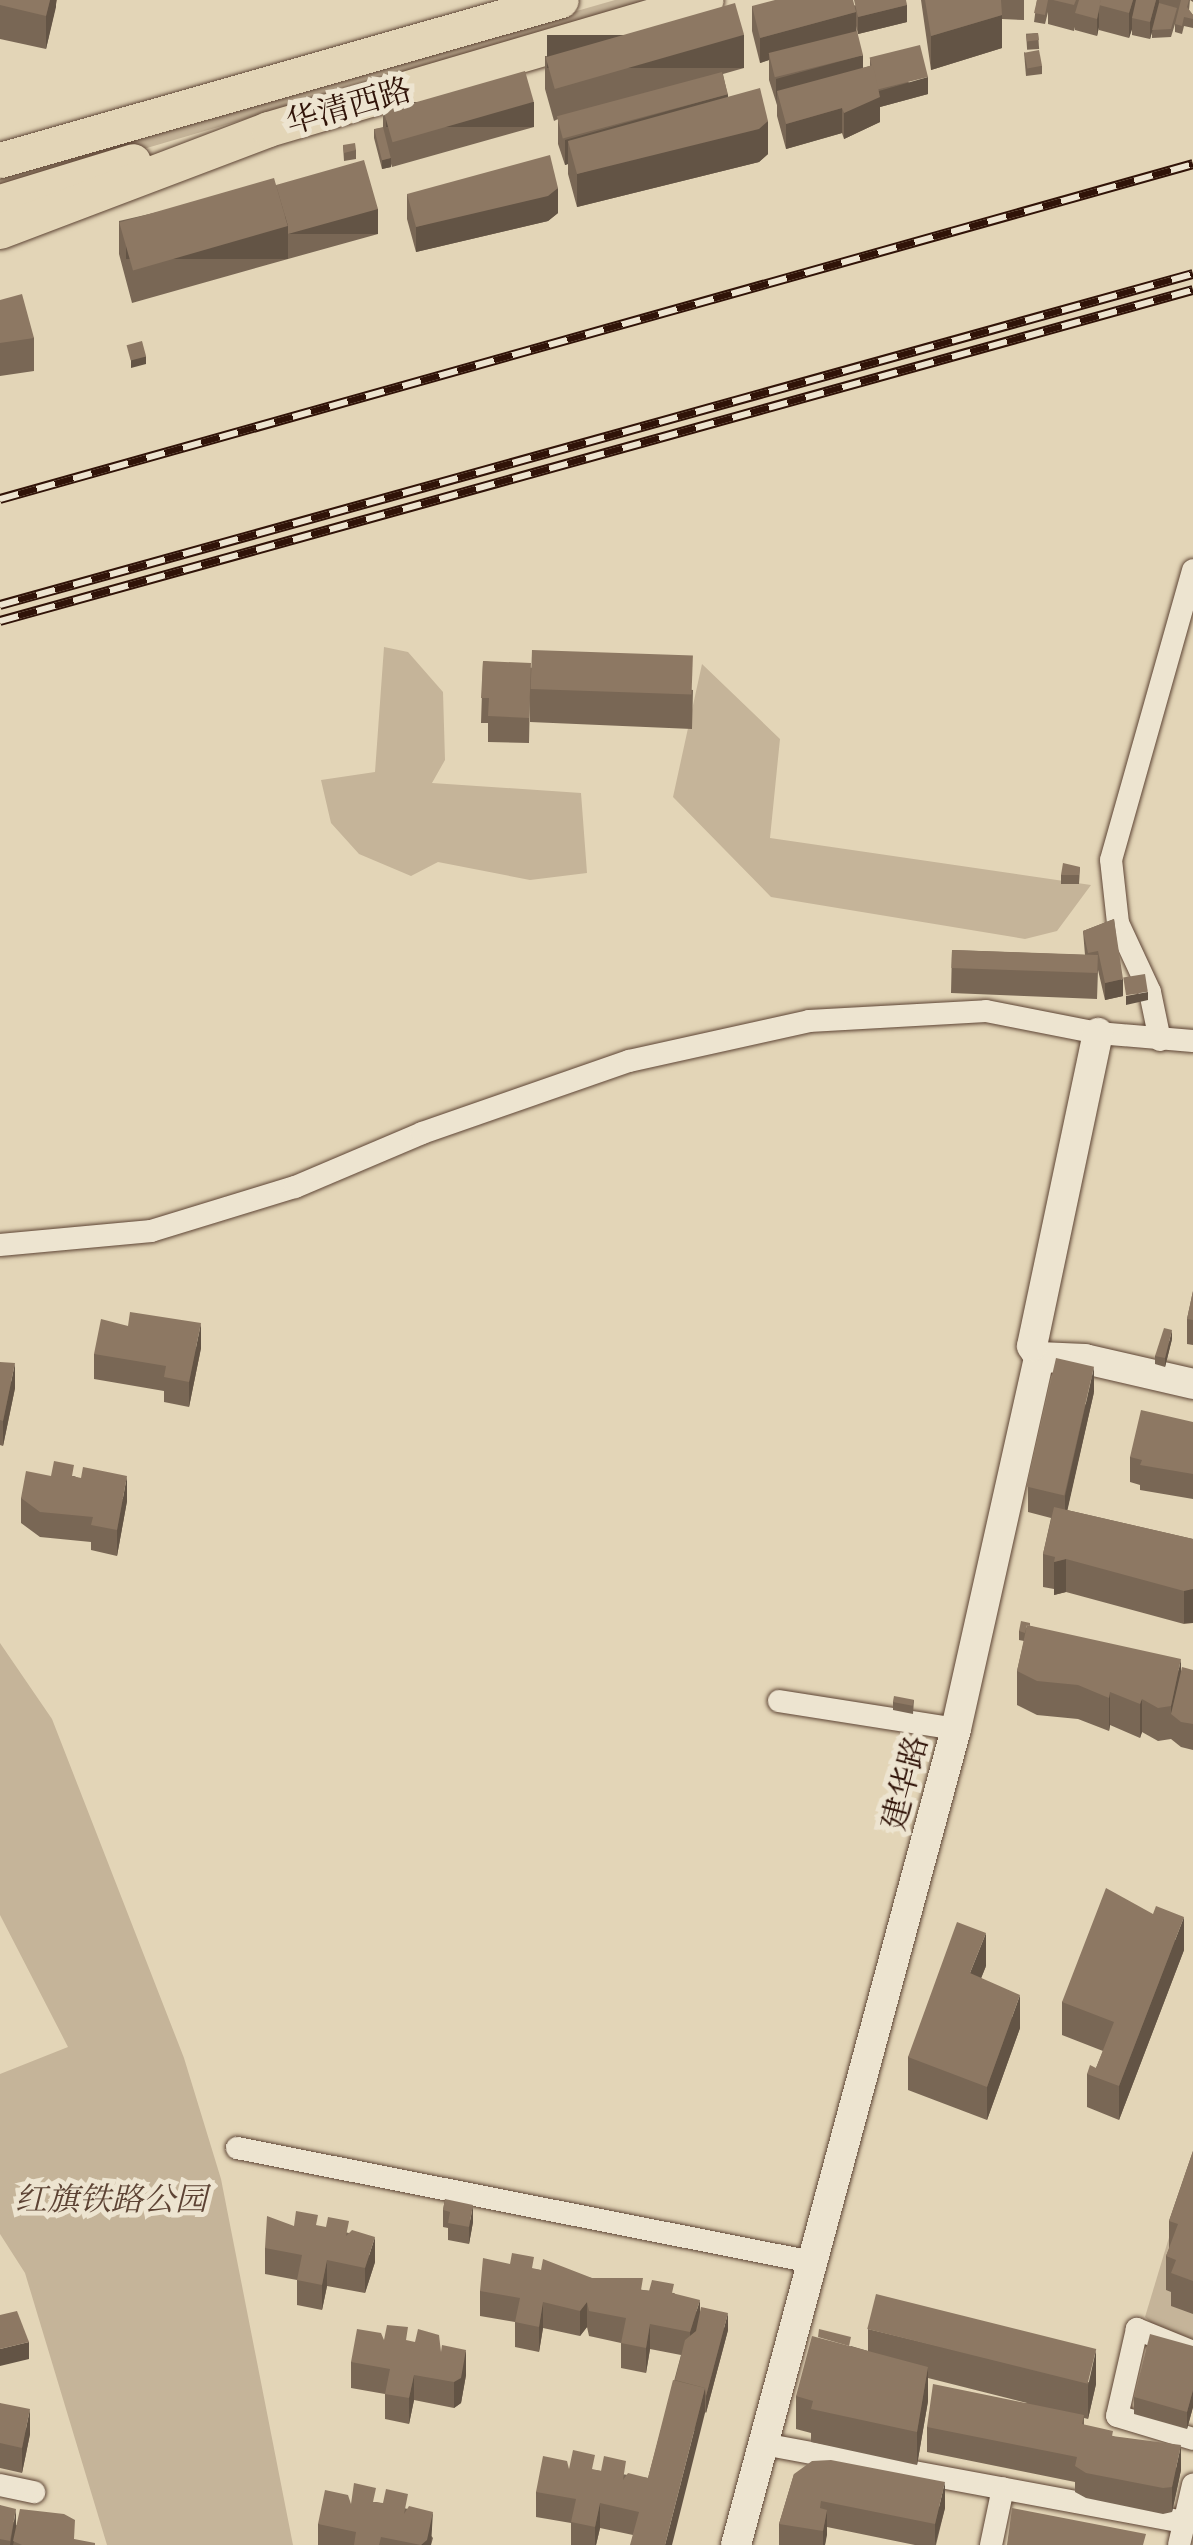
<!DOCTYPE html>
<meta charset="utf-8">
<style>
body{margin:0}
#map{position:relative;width:1193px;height:2545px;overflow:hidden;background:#e3d5b7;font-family:Cardo,"Noto Serif SC",serif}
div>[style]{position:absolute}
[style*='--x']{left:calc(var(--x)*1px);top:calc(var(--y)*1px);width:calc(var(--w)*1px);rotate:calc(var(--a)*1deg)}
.green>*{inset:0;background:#c5b499}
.roads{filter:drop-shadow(0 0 2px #5d4434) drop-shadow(0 0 2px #5d4434)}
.street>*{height:22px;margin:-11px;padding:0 11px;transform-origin:11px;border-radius:11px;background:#ede4d0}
.secondary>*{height:30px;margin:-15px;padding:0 15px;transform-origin:15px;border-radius:15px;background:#ede4d0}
.primary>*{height:35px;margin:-17.5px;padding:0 17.5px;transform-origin:17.5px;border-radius:17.5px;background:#e3d5b7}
.rail>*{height:10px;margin-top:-5px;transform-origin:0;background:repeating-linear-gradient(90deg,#ede4d0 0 19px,#301308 0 38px);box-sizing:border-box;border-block:2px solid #301308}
.wall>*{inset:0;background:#796755;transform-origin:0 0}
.shaded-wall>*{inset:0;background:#635445;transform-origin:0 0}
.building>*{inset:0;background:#8d7863;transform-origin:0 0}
span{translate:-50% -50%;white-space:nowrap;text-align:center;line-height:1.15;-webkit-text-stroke:10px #ede4d0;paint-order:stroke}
.street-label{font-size:32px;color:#301308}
.park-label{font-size:32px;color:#5d4334;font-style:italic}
</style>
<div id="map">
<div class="green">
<div style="clip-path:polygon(615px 0,651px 0,0 191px,0 177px)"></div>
<div style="clip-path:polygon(384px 647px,408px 652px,443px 692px,445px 760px,432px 783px,581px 793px,587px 873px,530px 880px,438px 862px,411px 876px,359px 854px,331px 823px,321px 780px,375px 772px)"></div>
<div style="clip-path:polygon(702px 664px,780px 739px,770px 838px,1091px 885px,1057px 931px,1025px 939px,771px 897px,673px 797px)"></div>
<div style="clip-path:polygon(0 1643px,52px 1719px,184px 2058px,221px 2179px,293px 2545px,107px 2545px,25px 2273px,0 2234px,0 2074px,68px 2047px,0 1915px)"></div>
<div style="clip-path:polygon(1193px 2158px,1193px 2348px,1166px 2337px,1145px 2317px)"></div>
</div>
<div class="roads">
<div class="street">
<div style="--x:1160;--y:1040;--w:49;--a:-101.8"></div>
<div style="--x:1150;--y:992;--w:76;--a:-114.9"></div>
<div style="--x:1118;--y:923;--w:63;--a:-96.3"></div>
<div style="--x:1111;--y:860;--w:301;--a:-74.2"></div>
<div style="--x:0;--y:1245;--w:152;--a:-5.3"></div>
<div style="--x:151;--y:1231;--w:151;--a:-17"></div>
<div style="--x:295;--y:1187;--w:138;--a:-23"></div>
<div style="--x:422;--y:1133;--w:219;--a:-19.2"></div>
<div style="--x:629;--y:1061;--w:184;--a:-12.5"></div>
<div style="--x:809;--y:1021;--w:177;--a:-3.2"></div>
<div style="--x:986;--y:1011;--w:114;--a:11.1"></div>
<div style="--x:1098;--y:1033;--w:95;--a:4.8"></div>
<div style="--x:779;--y:1701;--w:179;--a:9"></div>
<div style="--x:237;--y:2148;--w:586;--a:11.21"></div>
<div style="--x:1193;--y:2352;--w:61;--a:-157.7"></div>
<div style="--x:1137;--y:2329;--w:89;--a:102.9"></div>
<div style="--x:1117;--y:2416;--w:79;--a:16.8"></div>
<div style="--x:763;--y:2444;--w:427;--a:10.5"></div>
<div style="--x:0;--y:2485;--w:35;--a:12"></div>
<div style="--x:991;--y:2545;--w:58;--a:-78.1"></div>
<div style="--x:1179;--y:2545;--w:62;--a:-76.9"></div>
</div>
<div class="secondary">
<div style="--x:1039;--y:1357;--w:46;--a:2.5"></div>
<div style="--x:1085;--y:1359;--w:111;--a:13"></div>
<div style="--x:736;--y:2545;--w:845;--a:-74.91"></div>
<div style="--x:956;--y:1729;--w:381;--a:-77.4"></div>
<div style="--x:1039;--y:1357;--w:13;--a:-122"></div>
<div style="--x:1032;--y:1346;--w:320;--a:-78.1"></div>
</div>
<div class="primary">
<div style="--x:0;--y:160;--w:583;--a:-15.92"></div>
<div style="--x:0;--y:202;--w:139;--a:-17.1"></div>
<div style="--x:0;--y:231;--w:287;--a:-20.8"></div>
<div style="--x:268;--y:129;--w:456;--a:-16.4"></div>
</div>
</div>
<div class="rail">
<div style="--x:0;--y:499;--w:1239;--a:-15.68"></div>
<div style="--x:0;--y:605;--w:1238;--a:-15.51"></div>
<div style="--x:0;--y:621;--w:1238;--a:-15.51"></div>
</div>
<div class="wall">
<div style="clip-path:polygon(0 0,57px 0,46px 49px,0 39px)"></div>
<div style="clip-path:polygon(921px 0,1024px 0,1024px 20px,1002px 19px,1002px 48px,931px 70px)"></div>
<div style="clip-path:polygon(1037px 0,1193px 0,1193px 2px,1190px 0,1189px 10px,1193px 15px,1193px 28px,1184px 26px,1182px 34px,1175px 32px,1175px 24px,1171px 37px,1152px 38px,1152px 32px,1150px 39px,1132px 35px,1132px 29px,1129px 38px,1099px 30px,1099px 27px,1097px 36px,1075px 30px,1075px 27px,1074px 31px,1048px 24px,1048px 12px,1045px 24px,1034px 22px)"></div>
<div style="clip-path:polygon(907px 5px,907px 22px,858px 34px,856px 26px,863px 68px,870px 66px,870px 59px,928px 94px,880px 107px,880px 122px,844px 139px,842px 133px,786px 149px,777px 116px,777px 105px,769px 80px,769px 60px,760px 63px,752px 31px,752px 6px)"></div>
<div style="left:1038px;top:33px;width:16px;height:12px;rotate:86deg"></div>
<div style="clip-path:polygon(1024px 52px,1042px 66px,1042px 74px,1026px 76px)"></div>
<div style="clip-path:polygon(545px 56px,744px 68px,723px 74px,728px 97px,768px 154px,759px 162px,577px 207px,568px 174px,568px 164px,565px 165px,558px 144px,558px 119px,554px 121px,545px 89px)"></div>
<div style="clip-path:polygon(383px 110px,534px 127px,392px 167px,391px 164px,391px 167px,382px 169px,374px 138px,374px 129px,383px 128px)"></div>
<div style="clip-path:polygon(343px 145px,356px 150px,356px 159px,344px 161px)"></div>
<div style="clip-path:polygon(276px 185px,378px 234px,288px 259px,288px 257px,288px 259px,132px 303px,119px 254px,119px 221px)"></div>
<div style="clip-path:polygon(407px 194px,558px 213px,548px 221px,416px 252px,407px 219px)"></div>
<div style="clip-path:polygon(0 300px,34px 338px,34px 371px,0 376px)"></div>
<div style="clip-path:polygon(483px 661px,693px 690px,692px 729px,530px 722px,530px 697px,529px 743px,488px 742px,488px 723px,481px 723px)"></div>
<div style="clip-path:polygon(1080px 867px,1079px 884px,1061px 884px,1061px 875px)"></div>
<div style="clip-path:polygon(1114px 919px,1123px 996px,1105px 1000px,1098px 970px,1097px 999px,951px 993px,952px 950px,1085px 955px,1083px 931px)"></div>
<div style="clip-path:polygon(1193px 1291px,1193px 1345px,1187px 1344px,1187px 1319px)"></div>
<div style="clip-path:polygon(1172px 1339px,1165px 1367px,1155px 1364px,1155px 1356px)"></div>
<div style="clip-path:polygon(201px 1348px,189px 1407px,164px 1402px,164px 1391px,94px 1379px,94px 1354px)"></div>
<div style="clip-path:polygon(0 1362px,15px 1388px,3px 1446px,0 1445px)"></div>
<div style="clip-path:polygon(1094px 1392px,1067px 1510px,1193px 1539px,1193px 1623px,1184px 1624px,1066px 1592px,1054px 1595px,1054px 1589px,1043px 1587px,1043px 1554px,1051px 1518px,1028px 1512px,1028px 1487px)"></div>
<div style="clip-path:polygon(1193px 1422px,1193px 1499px,1140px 1490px,1140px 1485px,1130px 1482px,1130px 1457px)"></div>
<div style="clip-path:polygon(51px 1476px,74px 1476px,127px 1501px,117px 1556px,91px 1550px,91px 1542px,40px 1537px,21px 1523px,21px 1498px)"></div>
<div style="clip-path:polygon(1030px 1626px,1181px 1671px,1193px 1670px,1193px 1750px,1181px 1747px,1171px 1739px,1171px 1736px,1171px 1739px,1158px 1741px,1142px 1732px,1140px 1738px,1110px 1725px,1109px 1731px,1078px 1719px,1037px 1715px,1017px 1705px,1017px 1671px,1024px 1641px,1019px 1640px,1019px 1631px)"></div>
<div style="clip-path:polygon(914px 1700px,913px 1714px,893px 1710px,893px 1702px)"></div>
<div style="clip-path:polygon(1153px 1914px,1184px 1950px,1119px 2120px,1087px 2107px,1087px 2074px,1096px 2068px,1103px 2051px,1062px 2035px,1062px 2002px)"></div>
<div style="clip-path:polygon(986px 1966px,981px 1978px,1020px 2028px,987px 2120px,908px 2090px,908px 2057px)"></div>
<div style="clip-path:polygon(1193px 2151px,1193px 2314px,1171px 2306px,1171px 2292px,1166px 2290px,1166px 2256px,1169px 2249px,1169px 2221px)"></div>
<div style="clip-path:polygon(445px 2199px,473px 2222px,469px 2244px,448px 2240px,448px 2228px,443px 2227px,443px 2210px)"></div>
<div style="clip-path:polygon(294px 2226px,318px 2226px,349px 2233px,375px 2262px,365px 2293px,327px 2286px,322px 2310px,297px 2305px,297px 2280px,265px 2274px,265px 2248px)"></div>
<div style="clip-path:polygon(534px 2269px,592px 2278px,643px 2290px,674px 2293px,700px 2314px,728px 2330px,706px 2413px,705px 2412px,633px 2535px,600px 2528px,596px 2545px,571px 2545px,571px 2523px,536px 2517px,536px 2492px,569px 2469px,595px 2470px,648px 2478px,681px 2355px,650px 2349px,646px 2373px,621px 2368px,621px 2343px,589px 2336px,587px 2327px,580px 2336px,543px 2328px,539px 2352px,515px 2347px,515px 2322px,480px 2316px,480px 2291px)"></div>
<div style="clip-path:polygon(868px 2329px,1096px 2384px,1088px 2419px,1084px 2418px,1084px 2425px,1113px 2436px,1181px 2470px,1172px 2512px,1163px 2514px,1086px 2498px,1075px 2492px,1075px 2482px,927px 2452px,927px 2427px,1027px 2403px,928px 2378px,928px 2401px,917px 2465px,811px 2442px,811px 2433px,796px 2429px,796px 2396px,851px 2346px,868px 2351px)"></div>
<div style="clip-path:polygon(384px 2340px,408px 2341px,441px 2352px,466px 2375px,461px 2403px,454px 2408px,414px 2400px,409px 2424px,385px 2419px,385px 2394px,351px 2388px,351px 2362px)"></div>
<div style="clip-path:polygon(1193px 2346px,1193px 2407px,1187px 2429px,1134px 2414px,1134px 2397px)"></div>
<div style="clip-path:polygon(0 2403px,30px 2434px,22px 2473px,0 2468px)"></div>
<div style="clip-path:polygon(794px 2474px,945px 2508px,936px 2545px,915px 2545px,827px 2527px,825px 2545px,779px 2545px,779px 2524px)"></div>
<div style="clip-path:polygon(376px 2502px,408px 2509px,433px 2538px,431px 2545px,318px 2545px,318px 2524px,351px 2504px)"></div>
<div style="clip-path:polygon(0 2505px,16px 2525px,95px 2545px,0 2545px)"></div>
</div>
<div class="shaded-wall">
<div style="clip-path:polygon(50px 0,56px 0,56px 7px,46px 49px,46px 16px)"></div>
<div style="clip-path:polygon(1133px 0,1139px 0,1132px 18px,1132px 29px,1129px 38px,1129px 13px)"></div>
<div style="clip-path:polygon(1156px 0,1159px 0,1159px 7px,1150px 39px,1150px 22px)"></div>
<div style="clip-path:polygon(907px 5px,907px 22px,858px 34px,858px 17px)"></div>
<div style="clip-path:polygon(1099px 10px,1099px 27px,1097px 36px,1097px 19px)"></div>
<div style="clip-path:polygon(856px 12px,856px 38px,769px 55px,769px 60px,760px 63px,760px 38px)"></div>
<div style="clip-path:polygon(1002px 15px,1002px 48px,931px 70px,931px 36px)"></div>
<div style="left:744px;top:35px;width:33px;height:197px;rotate:90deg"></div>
<div style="clip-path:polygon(863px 55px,863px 80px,777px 91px,776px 105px,776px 79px)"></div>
<div style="clip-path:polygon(928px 77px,928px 94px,880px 107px,880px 122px,844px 139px,844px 113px,879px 91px)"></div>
<div style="clip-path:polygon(728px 94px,728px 119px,568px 141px,568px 164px,565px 165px,565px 140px)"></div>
<div style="left:534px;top:102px;width:25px;height:148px;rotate:90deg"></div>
<div style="clip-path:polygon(842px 108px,842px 133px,786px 149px,786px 124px)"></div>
<div style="clip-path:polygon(768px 121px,768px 154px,759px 162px,577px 207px,577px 174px)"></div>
<div style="clip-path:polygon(391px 158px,391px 167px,382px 169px,382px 160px)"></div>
<div style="clip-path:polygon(558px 188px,558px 213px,548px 221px,416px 252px,416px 227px)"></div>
<div style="left:378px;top:209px;width:25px;height:93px;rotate:90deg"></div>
<div style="left:288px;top:226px;width:33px;height:162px;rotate:90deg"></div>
<div style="clip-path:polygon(146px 356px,146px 364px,131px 368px,131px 359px)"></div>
<div style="clip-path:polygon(1123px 979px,1123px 996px,1105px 1000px,1105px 983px)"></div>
<div style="clip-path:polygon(1148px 992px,1148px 1000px,1126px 1005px,1126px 996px)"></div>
<div style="clip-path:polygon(201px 1323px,201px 1348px,189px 1407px,189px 1382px)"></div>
<div style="clip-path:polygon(1172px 1330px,1172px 1339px,1165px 1367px,1165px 1358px)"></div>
<div style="clip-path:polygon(15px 1363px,15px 1388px,3px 1446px,3px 1421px)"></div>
<div style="clip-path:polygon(1094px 1367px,1094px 1392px,1065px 1521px,1065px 1496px)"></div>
<div style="clip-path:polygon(127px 1476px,127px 1501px,117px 1556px,117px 1530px)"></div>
<div style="clip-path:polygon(1066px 1559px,1066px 1592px,1054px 1595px,1054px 1562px)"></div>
<div style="left:1193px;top:1589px;width:34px;height:9px;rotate:90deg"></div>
<div style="clip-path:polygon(1181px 1659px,1181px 1692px,1171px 1714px,1171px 1739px,1171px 1706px)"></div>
<div style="clip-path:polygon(1110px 1692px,1110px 1725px,1109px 1731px,1109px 1698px)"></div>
<div style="clip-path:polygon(1142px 1699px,1142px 1732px,1140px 1738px,1140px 1704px)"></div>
<div style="clip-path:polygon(1184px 1917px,1184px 1950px,1119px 2120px,1119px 2086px)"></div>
<div style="clip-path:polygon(986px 1933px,986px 1966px,970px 2006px,970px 1973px)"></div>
<div style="clip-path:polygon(1020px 1995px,1020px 2028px,987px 2120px,987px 2087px)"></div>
<div style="clip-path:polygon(473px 2205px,473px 2222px,469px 2244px,469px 2227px)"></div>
<div style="clip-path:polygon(375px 2237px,375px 2262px,365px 2293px,365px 2268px)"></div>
<div style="clip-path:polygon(327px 2260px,327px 2286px,322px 2310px,322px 2285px)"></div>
<div style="clip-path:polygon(700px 2300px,700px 2325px,690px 2357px,690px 2332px)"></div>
<div style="clip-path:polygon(543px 2302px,543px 2328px,539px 2352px,539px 2327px)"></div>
<div style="clip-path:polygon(587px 2302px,587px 2327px,580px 2336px,580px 2311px)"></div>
<div style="clip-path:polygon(728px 2313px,728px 2330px,706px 2413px,706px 2396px)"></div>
<div style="clip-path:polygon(650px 2324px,650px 2349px,646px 2373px,646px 2348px)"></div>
<div style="clip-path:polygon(29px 2342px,29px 2359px,0 2366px,0 2349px)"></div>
<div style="clip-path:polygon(466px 2350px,466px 2375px,461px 2403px,454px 2408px,454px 2382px)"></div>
<div style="clip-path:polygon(1096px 2350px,1096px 2384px,1088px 2419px,1088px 2386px)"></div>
<div style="clip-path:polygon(928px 2367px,928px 2401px,917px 2465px,917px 2432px)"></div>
<div style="clip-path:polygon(414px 2375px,414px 2400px,409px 2424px,409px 2398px)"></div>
<div style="clip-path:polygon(705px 2388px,705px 2413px,672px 2545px,665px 2545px)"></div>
<div style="clip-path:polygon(1193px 2390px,1193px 2407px,1187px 2429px,1187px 2412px)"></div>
<div style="clip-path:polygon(30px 2409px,30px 2434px,22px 2473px,22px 2448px)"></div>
<div style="clip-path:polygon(1181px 2445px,1181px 2470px,1172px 2512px,1172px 2487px)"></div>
<div style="clip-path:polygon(945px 2482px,945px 2508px,935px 2545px,935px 2524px)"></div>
<div style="clip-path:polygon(600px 2503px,600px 2528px,596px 2545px,595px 2545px,595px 2527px)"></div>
<div style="clip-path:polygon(16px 2509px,16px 2534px,13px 2545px,10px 2545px)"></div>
<div style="clip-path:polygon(827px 2510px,827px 2535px,825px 2545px,823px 2545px,823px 2531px)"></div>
<div style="clip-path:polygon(433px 2512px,431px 2545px,421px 2545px)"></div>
</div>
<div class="building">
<div style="clip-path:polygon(0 0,50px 0,46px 16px,0 5px)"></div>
<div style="clip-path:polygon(775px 0,853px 0,856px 12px,760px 38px,752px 6px)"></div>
<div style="clip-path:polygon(854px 0,906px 0,907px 5px,858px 17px)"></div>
<div style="clip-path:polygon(925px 0,1001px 0,1002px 15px,931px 36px)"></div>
<div style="clip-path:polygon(1037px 0,1048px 0,1045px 15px,1034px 13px)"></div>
<div style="clip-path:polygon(1053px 0,1076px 0,1074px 5px)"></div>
<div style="clip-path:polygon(1079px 0,1101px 0,1097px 19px,1075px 13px)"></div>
<div style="clip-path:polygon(1101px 0,1133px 0,1129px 13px,1099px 5px)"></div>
<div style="clip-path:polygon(1136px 0,1156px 0,1150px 22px,1132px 18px)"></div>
<div style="clip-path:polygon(1181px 0,1189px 0,1187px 7px,1193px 15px,1193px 19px,1184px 17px,1182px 26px,1175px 24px)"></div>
<div style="left:735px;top:3px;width:33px;height:197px;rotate:74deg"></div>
<div style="clip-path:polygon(1159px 3px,1177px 8px,1171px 29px,1152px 30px)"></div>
<div style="left:857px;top:31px;width:25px;height:91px;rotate:76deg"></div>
<div style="left:1038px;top:33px;width:7px;height:12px;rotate:82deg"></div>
<div style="left:920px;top:45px;width:33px;height:52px;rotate:76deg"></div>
<div style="left:1039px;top:50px;width:16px;height:15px;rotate:79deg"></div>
<div style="clip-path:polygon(873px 65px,880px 97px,844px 113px,842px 108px,786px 124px,777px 91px)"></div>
<div style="left:525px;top:71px;width:32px;height:147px;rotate:74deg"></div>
<div style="left:722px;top:72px;width:23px;height:171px;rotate:75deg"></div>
<div style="clip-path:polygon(760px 88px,768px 121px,759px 129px,577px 174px,568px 141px)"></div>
<div style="left:383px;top:127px;width:32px;height:9px;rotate:76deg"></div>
<div style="clip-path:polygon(355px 143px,356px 150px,344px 153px,343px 145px)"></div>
<div style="clip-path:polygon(550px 155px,558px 188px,548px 196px,416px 227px,407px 194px)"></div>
<div style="clip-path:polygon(364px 160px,378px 209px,288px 234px,288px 226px,276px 185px)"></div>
<div style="left:274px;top:178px;width:50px;height:161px;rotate:74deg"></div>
<div style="clip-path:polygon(22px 294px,34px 338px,0 343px,0 300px)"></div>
<div style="left:142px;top:341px;width:16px;height:16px;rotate:75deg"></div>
<div style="left:532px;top:650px;width:161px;height:39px;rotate:2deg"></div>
<div style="clip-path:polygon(483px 661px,531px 663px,529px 718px,488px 716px,489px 698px,481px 698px)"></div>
<div style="clip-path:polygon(1063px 863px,1080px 867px,1079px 875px,1061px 875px)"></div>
<div style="clip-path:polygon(1114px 919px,1123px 979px,1105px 983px,1098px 951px,1088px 953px,1083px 931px)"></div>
<div style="left:952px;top:950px;width:146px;height:18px;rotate:2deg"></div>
<div style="left:1145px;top:974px;width:18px;height:22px;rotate:81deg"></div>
<div style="clip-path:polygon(1193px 1291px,1193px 1320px,1187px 1319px)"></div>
<div style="clip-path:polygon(130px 1312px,201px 1323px,189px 1382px,164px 1377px,166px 1366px,94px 1354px,101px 1319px,128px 1326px)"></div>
<div style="clip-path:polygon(1164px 1328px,1172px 1330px,1165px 1358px,1155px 1356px)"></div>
<div style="left:1056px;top:1358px;width:39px;height:132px;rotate:13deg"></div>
<div style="clip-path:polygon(0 1362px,15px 1363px,3px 1421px,0 1420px)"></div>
<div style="clip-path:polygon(1141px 1410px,1193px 1422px,1193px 1474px,1140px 1465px,1142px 1460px,1130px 1457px)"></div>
<div style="clip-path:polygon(54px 1461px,74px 1465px,72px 1476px,81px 1478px,83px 1467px,127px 1476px,117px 1530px,91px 1525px,93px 1517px,40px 1512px,21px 1498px,26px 1471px,51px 1476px)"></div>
<div style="clip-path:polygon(1054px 1507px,1193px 1539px,1193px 1589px,1184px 1591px,1066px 1559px,1054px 1562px,1055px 1557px,1043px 1554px)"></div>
<div style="clip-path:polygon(1021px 1621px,1030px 1623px,1030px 1626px,1027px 1625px,1025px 1633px,1019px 1631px)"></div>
<div style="clip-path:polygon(1027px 1625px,1181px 1659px,1171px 1706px,1158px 1708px,1142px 1699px,1140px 1704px,1110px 1692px,1109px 1698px,1078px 1685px,1037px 1681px,1017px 1671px)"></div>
<div style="clip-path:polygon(1182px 1667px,1193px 1670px,1193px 1724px,1181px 1722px,1171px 1714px)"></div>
<div style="left:894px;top:1696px;width:20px;height:6px;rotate:11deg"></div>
<div style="clip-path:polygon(1106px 1888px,1153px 1914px,1156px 1906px,1184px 1917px,1119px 2086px,1087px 2074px,1090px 2065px,1096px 2068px,1114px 2022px,1062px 2002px)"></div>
<div style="clip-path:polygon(957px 1922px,986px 1933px,970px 1973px,1020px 1995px,987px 2087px,908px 2057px)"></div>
<div style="clip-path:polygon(1193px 2151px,1193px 2281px,1171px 2273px,1176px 2260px,1166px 2256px,1178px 2224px,1169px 2221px)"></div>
<div style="clip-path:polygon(445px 2199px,473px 2205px,469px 2227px,448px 2223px,450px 2212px,443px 2210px)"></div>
<div style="clip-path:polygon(296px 2211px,318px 2215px,316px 2225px,326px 2227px,328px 2217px,349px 2221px,346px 2236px,352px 2230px,375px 2237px,365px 2268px,327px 2260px,322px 2285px,297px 2280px,302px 2255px,265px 2248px,267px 2216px,294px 2226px)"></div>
<div style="clip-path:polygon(512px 2253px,534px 2257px,532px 2268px,541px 2270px,543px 2259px,592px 2278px,643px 2278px,641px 2290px,649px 2291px,652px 2280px,674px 2284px,672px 2293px,700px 2300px,690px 2332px,650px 2324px,646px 2348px,621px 2343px,626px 2318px,589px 2311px,587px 2302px,580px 2311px,543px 2302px,539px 2327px,515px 2322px,520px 2298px,480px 2291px,483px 2258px,510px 2264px)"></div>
<div style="left:876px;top:2294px;width:227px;height:36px;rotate:14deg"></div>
<div style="clip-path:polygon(701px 2307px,728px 2313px,706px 2396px,705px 2388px,675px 2380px,685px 2340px,696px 2331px)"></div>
<div style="clip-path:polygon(17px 2311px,29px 2342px,0 2349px,0 2315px)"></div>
<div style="clip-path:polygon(387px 2325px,408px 2327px,406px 2340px,415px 2342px,418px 2329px,439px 2335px,441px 2352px,442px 2345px,466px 2350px,461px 2378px,454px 2382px,414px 2375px,409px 2398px,385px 2394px,390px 2369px,351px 2362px,357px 2329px,381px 2333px,384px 2340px)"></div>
<div style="clip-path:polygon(819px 2329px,851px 2337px,849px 2346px,818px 2337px)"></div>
<div style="clip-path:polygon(1150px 2334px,1193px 2346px,1193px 2390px,1187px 2412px,1134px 2397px)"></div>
<div style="clip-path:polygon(812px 2336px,928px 2367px,917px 2432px,811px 2409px,813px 2401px,796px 2396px)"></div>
<div style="clip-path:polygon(673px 2380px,705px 2388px,665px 2545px,630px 2545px,639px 2512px,600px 2503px,595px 2527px,571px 2522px,576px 2499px,536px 2492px,543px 2456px,567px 2461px,569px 2469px,573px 2450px,595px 2455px,592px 2469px,601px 2471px,604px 2456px,626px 2461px,623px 2480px,628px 2473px,648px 2478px)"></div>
<div style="clip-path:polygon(933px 2384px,1084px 2415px,1082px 2424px,1113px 2431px,1112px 2436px,1181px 2445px,1172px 2487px,1163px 2488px,1086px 2473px,1075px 2466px,1077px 2457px,927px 2427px)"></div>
<div style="clip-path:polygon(0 2403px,30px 2409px,22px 2448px,0 2443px)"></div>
<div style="clip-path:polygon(831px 2460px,945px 2482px,935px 2524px,821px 2501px,820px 2508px,827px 2510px,823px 2531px,779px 2524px,794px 2474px,812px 2461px)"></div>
<div style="clip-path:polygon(354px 2483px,376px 2488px,373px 2502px,383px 2503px,386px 2489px,408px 2494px,404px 2514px,409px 2506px,433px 2512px,427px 2540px,421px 2545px,381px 2537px,379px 2545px,354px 2545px,356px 2532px,318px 2524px,325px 2490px,348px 2495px,351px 2504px)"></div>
<div style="clip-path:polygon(0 2505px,16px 2509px,10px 2541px,0 2539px)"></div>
<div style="clip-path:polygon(1012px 2508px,1146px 2534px,1143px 2545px,1007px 2545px)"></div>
<div style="clip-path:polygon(20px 2509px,64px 2514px,75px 2520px,74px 2539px,95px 2543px,95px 2545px,22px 2545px,13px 2541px)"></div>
</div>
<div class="street-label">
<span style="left:349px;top:107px;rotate:-16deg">华清西路</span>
<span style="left:906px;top:1783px;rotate:-75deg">建华路</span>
</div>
<div class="park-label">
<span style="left:111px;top:2200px">红旗铁路公园</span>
</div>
</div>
